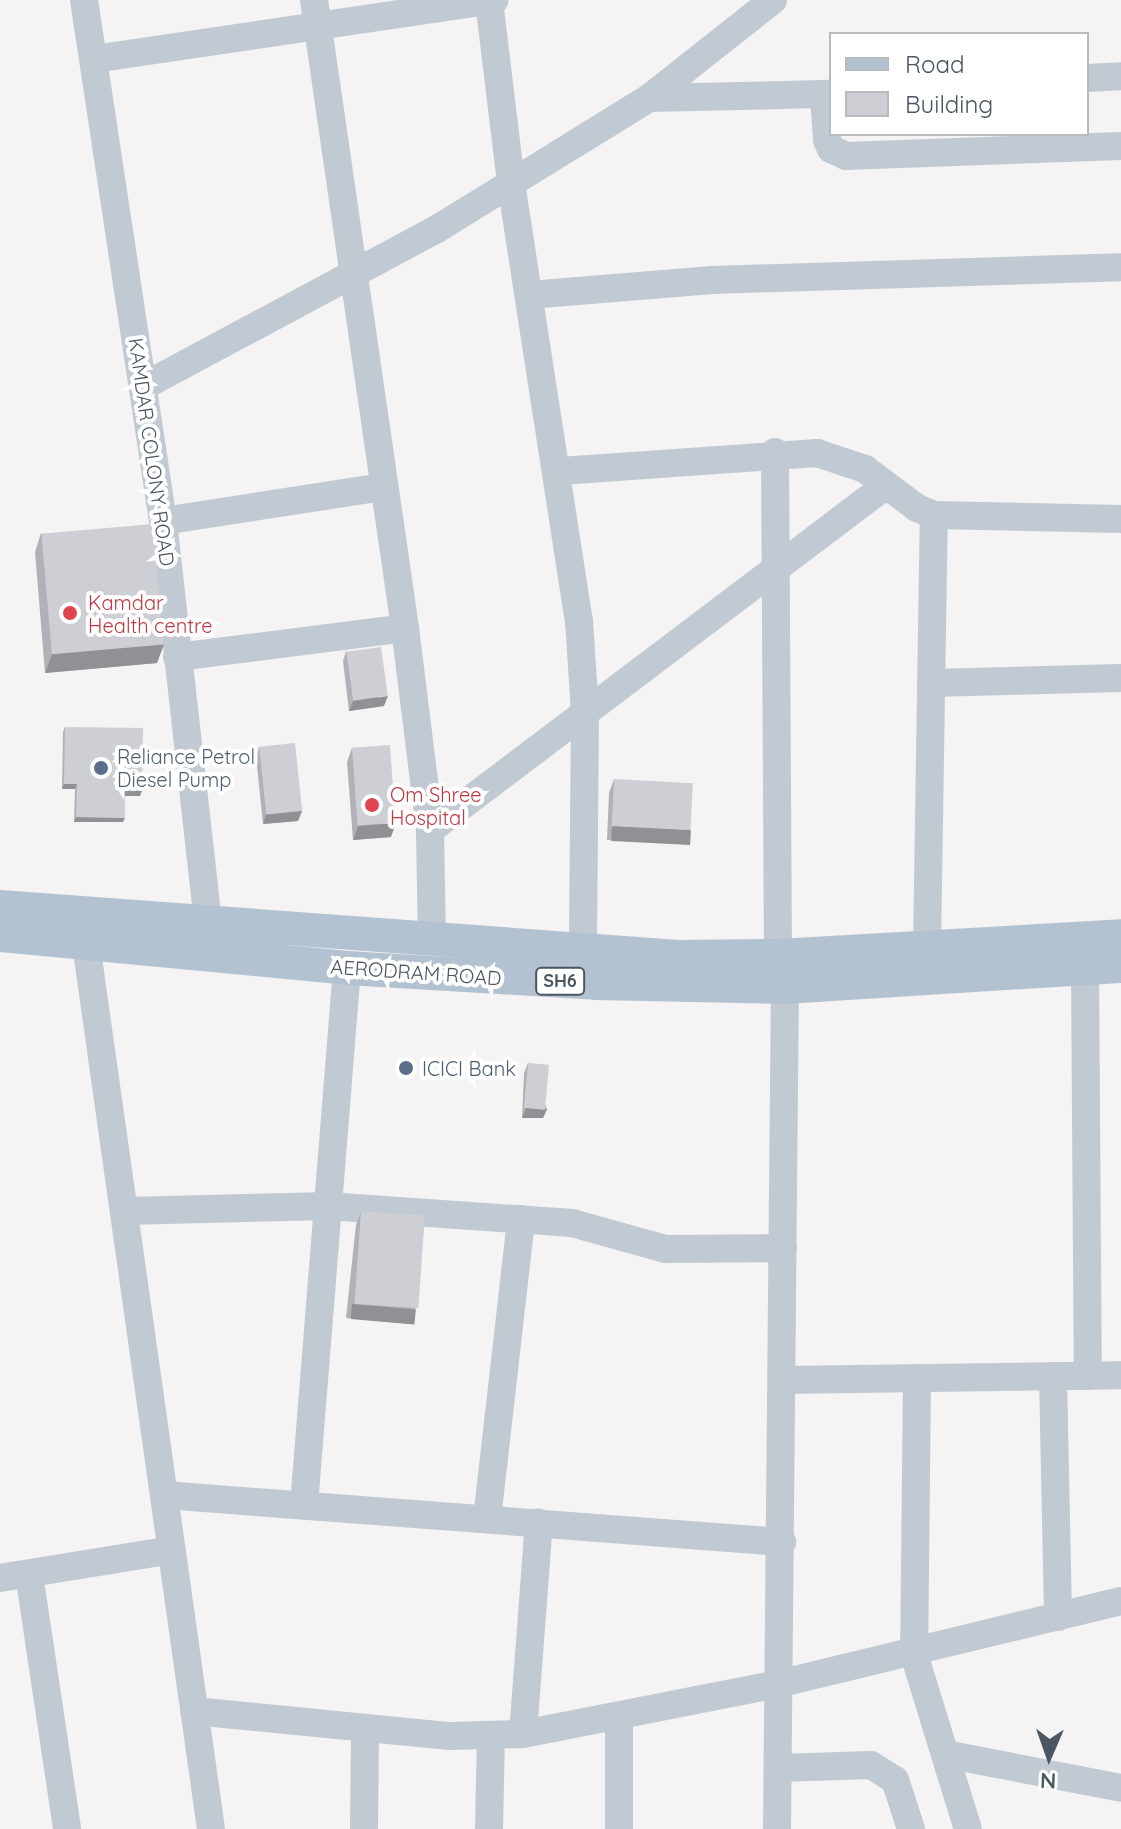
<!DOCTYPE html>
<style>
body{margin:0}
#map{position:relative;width:1121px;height:1829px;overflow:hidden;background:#f5f3f3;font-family:Quicksand,sans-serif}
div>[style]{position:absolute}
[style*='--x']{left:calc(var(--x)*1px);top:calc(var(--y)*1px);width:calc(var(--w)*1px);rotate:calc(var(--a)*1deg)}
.minor>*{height:28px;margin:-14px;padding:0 14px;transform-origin:14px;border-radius:14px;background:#c1cad2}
.major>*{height:34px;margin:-17px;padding:0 17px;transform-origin:17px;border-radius:17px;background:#b3c2d1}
.wall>*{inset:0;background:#b0b2b7}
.shaded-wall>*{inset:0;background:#909195;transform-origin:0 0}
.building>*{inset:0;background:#cdcfd5;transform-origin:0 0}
.dots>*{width:22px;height:22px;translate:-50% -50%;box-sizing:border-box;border:4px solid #fff;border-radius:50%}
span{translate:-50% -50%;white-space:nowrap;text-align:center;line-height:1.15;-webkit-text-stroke:8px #fff;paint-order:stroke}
.shield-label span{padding:2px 6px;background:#fff;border:2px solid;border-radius:6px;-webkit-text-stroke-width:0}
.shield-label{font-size:18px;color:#4a5661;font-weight:700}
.street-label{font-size:20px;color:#4a5661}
.health-label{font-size:20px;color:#be3a42}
.left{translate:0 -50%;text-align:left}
.service-label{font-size:20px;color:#4e5e75}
.legend{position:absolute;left:829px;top:32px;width:260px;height:104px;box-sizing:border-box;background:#fff;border:2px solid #b7bbc0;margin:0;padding:10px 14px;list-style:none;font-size:24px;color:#4a5661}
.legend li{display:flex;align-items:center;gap:16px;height:40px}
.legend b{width:40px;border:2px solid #b7bbc0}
.north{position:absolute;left:1009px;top:1717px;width:80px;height:80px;-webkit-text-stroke:6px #fff;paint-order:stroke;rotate:182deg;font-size:22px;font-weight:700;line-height:32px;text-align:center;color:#4a5661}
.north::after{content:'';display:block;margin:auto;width:28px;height:36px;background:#4a5661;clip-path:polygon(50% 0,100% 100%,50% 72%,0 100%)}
</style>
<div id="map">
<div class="minor">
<div style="--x:84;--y:0;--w:527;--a:81.38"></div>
<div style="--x:163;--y:521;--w:423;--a:83.6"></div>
<div style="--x:314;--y:0;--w:635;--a:81.75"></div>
<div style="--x:405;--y:628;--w:204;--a:82.9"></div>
<div style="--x:430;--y:830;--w:111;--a:89"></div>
<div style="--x:489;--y:1;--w:183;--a:83.1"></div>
<div style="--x:511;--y:183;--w:442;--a:81.2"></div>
<div style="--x:579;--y:620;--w:92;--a:86.3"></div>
<div style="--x:585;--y:712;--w:240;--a:90.5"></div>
<div style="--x:94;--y:59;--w:405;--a:-8.4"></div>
<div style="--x:1087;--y:78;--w:34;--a:-3"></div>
<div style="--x:824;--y:95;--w:45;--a:86.2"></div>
<div style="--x:827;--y:140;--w:10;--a:66"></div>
<div style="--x:831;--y:149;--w:17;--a:25"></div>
<div style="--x:846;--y:156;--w:275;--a:-2.1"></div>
<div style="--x:649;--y:98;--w:182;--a:-1.3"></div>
<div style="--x:529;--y:295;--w:184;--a:-4.7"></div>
<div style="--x:712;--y:280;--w:409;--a:-1.8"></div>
<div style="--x:144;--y:386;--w:332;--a:-28.2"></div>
<div style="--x:437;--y:229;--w:160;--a:-31.7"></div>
<div style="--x:573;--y:145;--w:89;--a:-31.7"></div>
<div style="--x:649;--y:98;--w:158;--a:-38.3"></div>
<div style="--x:775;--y:452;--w:504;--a:89.66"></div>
<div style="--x:560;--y:471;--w:258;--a:-4"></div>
<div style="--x:817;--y:453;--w:51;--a:18.4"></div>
<div style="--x:865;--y:469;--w:65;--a:36.9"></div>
<div style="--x:917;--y:508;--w:18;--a:22"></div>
<div style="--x:934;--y:515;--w:187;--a:1.2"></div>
<div style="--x:163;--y:521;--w:223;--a:-8.8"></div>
<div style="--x:177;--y:657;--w:230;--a:-7.2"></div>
<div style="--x:931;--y:683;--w:190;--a:-1.5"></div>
<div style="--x:430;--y:830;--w:570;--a:-37.09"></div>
<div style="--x:86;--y:944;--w:894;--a:81.96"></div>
<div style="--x:927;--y:948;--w:433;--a:-89.1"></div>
<div style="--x:1085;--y:969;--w:407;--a:89.6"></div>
<div style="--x:124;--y:1211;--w:204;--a:-1.4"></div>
<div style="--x:328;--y:1206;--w:245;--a:4"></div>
<div style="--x:572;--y:1223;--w:97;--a:15.6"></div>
<div style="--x:665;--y:1249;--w:118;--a:-0.5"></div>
<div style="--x:1053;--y:1376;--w:241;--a:88.8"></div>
<div style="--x:917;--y:1378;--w:276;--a:90.6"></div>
<div style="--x:914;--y:1654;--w:183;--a:72.9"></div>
<div style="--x:783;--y:1380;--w:338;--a:-0.8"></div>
<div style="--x:164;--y:1495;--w:620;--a:4.35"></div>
<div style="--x:304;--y:1505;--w:539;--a:-85.42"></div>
<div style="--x:487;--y:1519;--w:302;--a:-83.5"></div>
<div style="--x:29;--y:1574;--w:258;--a:81.5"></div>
<div style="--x:0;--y:1578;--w:174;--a:-9.2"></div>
<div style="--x:194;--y:1711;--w:257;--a:5.6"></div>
<div style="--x:450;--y:1736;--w:73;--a:-1.6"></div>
<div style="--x:523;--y:1734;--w:264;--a:-11.1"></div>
<div style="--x:782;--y:1683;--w:349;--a:-13.6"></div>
<div style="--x:619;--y:1716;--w:113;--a:90"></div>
<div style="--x:523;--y:1734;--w:212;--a:-85.7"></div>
<div style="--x:945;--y:1754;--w:179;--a:10.9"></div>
<div style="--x:779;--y:1768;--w:92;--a:-1.9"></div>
<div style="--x:871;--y:1765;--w:28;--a:32"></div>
<div style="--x:895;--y:1780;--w:52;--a:71.9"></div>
<div style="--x:364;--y:1829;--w:101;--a:-89.4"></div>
<div style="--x:489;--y:1829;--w:92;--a:-88.8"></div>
<div style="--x:777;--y:1829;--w:842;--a:-89.46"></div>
</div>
<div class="major">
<div style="--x:0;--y:907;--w:680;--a:4.22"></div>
<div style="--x:678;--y:957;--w:100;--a:-0.6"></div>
<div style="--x:778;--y:956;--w:344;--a:-3.3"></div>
<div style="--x:0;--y:935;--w:349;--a:5.4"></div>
<div style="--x:347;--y:968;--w:249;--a:3.4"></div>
<div style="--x:596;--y:983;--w:189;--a:1.2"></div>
<div style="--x:785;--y:987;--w:337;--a:-3.6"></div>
</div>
<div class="wall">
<div style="clip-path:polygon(41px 533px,164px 644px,157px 663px,45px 673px,35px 552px)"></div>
<div style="clip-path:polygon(346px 651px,384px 706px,349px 711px,343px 661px)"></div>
<div style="clip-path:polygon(65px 727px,140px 796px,125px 796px,123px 822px,74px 822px,75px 789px,62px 789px,63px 732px)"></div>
<div style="clip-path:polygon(259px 747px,302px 811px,298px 821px,263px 824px,256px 756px)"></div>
<div style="clip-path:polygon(352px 748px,391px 837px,353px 840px,347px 762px)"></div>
<div style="clip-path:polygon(614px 779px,691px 830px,686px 844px,607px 840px,609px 793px)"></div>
<div style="clip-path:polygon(528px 1063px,547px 1109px,543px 1118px,522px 1118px,524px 1073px)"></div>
<div style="clip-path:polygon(361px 1211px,416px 1310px,411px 1324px,346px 1318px,356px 1225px)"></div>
</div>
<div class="shaded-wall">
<div style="clip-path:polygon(164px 644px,157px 663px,45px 673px,52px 654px)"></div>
<div style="clip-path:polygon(388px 696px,384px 706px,349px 711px,353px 701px)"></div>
<div style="clip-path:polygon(64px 784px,77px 784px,75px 789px,62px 789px)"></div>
<div style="clip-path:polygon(125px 791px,142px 791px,140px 796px,123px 796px)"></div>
<div style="clip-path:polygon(302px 811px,298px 821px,263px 824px,266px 814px)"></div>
<div style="clip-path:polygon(76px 817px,125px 818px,123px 822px,74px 822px)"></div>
<div style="clip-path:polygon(396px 823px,391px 837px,353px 840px,358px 826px)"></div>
<div style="left:612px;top:826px;width:79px;height:15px;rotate:3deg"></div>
<div style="clip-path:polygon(526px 1108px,547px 1109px,543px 1118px,522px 1118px)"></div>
<div style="left:352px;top:1304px;width:64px;height:15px;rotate:5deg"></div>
</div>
<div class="building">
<div style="left:153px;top:524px;width:121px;height:112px;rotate:85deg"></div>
<div style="left:381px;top:647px;width:49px;height:35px;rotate:82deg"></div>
<div style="clip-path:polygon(65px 727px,143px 728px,142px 791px,125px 791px,125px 818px,76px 817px,77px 784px,64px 784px)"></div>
<div style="left:295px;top:743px;width:68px;height:36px;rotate:84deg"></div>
<div style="left:390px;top:745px;width:78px;height:38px;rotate:86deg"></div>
<div style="left:614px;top:779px;width:79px;height:47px;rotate:3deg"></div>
<div style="left:528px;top:1063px;width:21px;height:45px;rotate:5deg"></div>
<div style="left:361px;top:1211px;width:64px;height:93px;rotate:4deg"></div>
</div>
<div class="dots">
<div style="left:70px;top:613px;background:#e0444e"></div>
<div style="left:101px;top:768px;background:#5c6f8a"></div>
<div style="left:372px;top:805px;background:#e0444e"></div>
<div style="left:406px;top:1068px;background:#5c6f8a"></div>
</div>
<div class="shield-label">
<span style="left:560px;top:981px">SH6</span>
</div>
<div class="street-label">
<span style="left:152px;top:452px;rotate:82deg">KAMDAR COLONY ROAD</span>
<span style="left:416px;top:972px;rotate:4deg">AERODRAM ROAD</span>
</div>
<div class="health-label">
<span class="left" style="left:88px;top:614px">Kamdar<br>Health centre</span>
<span class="left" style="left:390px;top:806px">Om Shree<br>Hospital</span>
</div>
<div class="service-label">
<span class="left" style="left:117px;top:768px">Reliance Petrol<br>Diesel Pump</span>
<span class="left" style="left:422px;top:1068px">ICICI Bank</span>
</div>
<ul class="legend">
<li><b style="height:10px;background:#b3c2d1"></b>Road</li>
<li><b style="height:22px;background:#cdcfd5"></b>Building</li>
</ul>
<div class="north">N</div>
</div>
